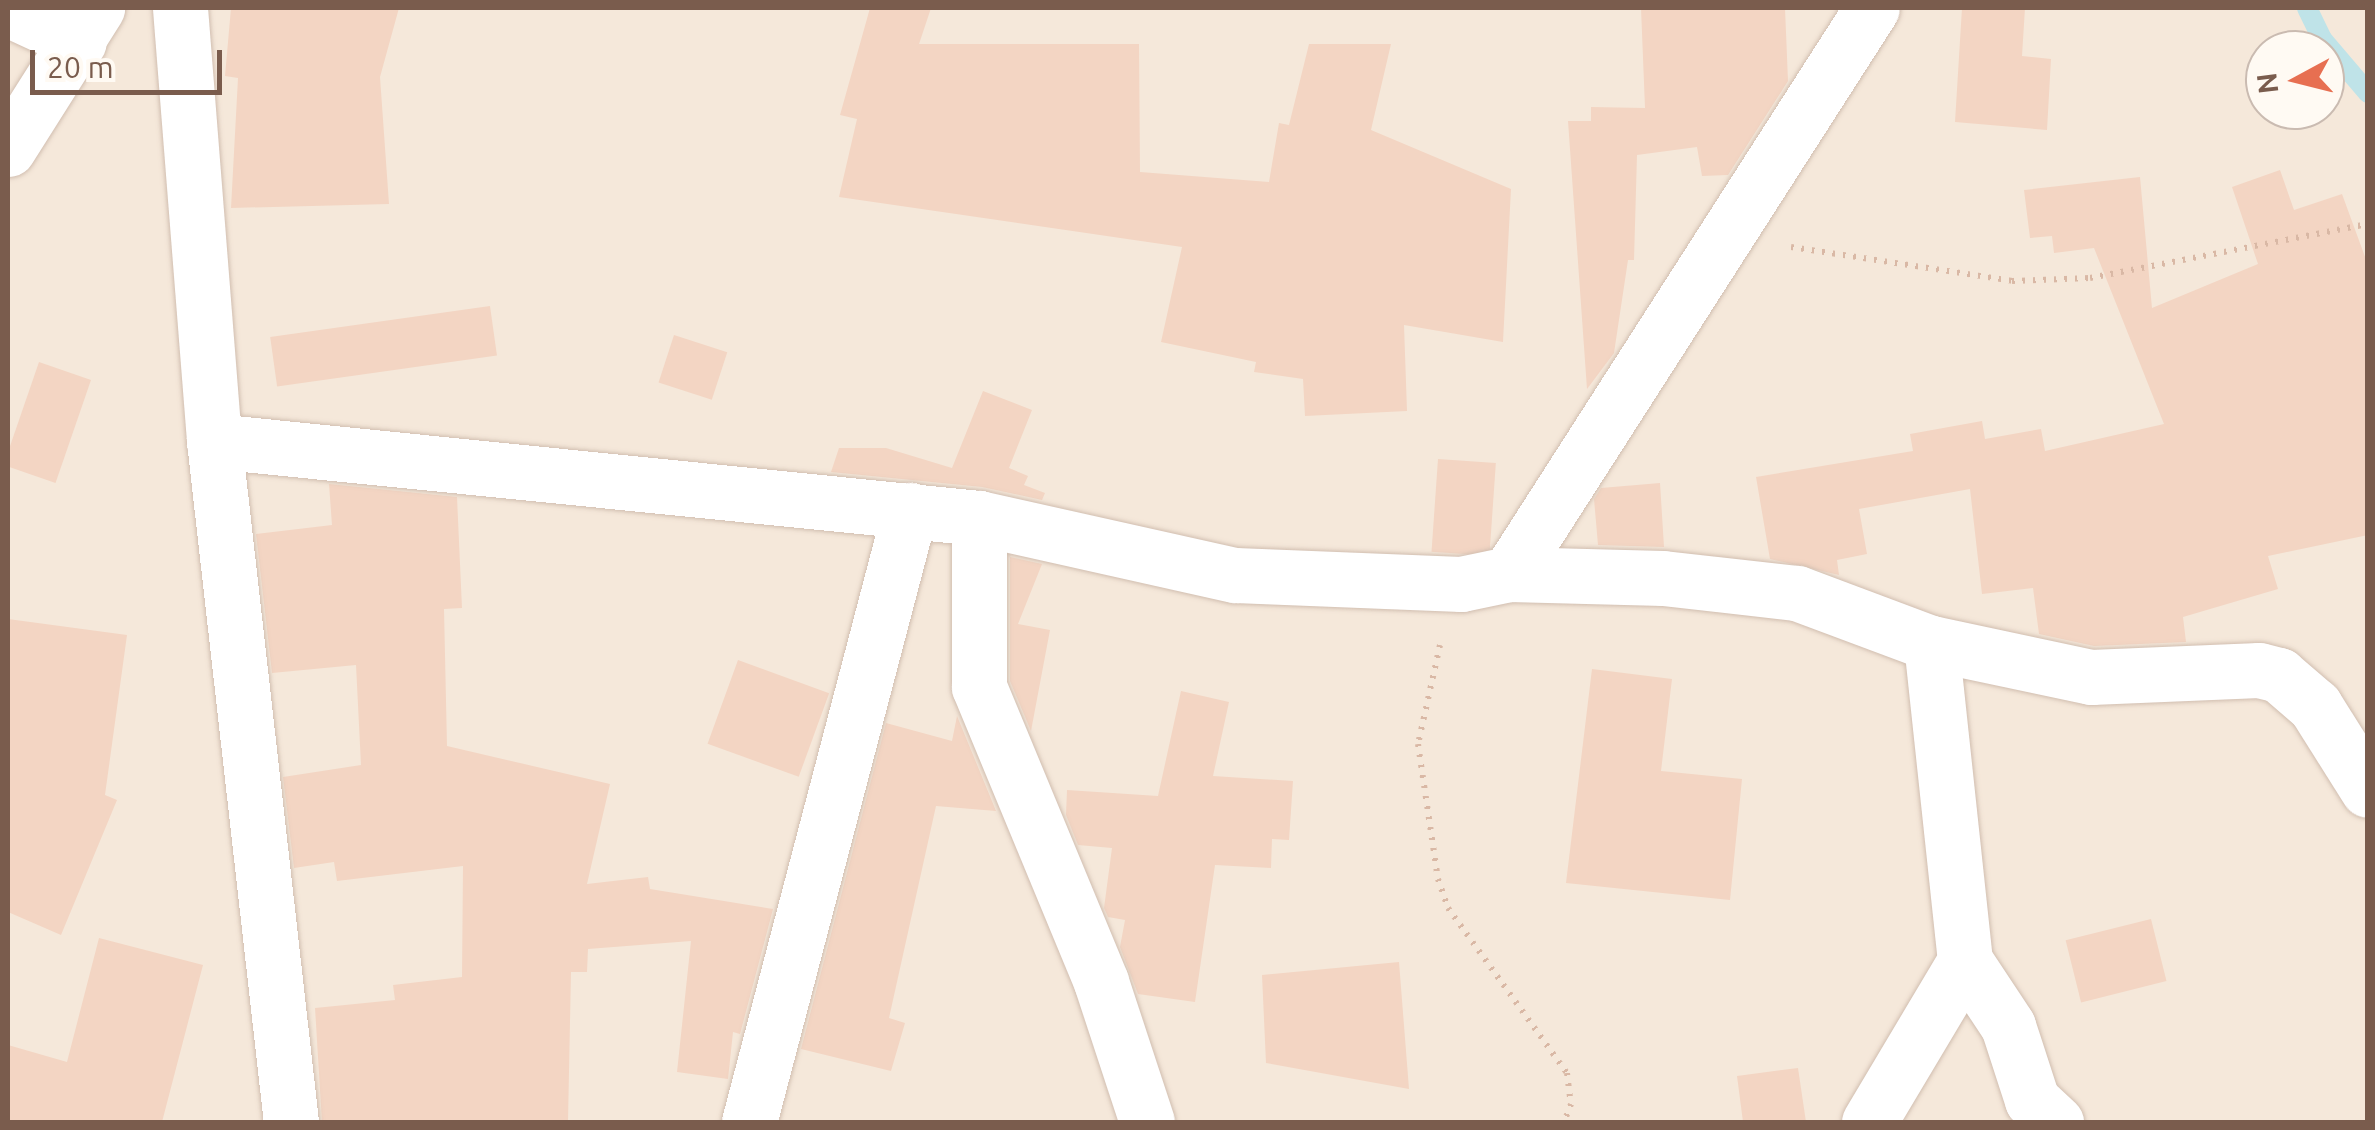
<!DOCTYPE html>
<style>
body{margin:0}
#map{position:relative;width:2375px;height:1130px;overflow:hidden;background:#fdf6ec;font-family:Ubuntu,sans-serif}
div>[style]{position:absolute}
[style*='--x']{left:calc(var(--x)*1px);top:calc(var(--y)*1px);width:calc(var(--w)*1px);rotate:calc(var(--a)*1deg)}
.residential>*{inset:0;background:#f5e8da}
.stream>*{height:20px;margin:-10px;padding:0 10px;transform-origin:10px;border-radius:10px;background:#bfe3e8}
.building>*{inset:0;background:#f3d5c3;transform-origin:0 0}
.path>*{height:6px;margin-top:-3px;transform-origin:0;background:repeating-linear-gradient(90deg,#d9b8a5 0 2.5px,transparent 0 10.5px)}
.roads{filter:drop-shadow(0 0 2px #d1beb0) drop-shadow(0 0 2px #d1beb0)}
.street>*{height:55px;margin:-27.5px;padding:0 27.5px;transform-origin:27.5px;border-radius:27.5px;background:#fff}
span{translate:-50% -50%;white-space:nowrap;text-align:center;line-height:1.15;-webkit-text-stroke:9px #fffaf3;paint-order:stroke}
.frame{position:absolute;inset:0;border:10px solid #7a5c4d;pointer-events:none}
.north{position:absolute;left:2245px;top:30px;width:100px;height:100px;box-sizing:border-box;background:#fffaf3;border:2px solid #cabbb1;border-radius:50%;rotate:263deg;font-size:28px;font-weight:700;line-height:40px;text-align:center;color:#7a5c4d}
.north::after{content:'';display:block;margin:auto;width:35px;height:45px;background:#e76f51;clip-path:polygon(50% 0,100% 100%,50% 72%,0 100%)}
.scale{position:absolute;left:30px;top:50px;width:192px;height:45px;box-sizing:border-box;border:5px solid #7a5c4d;border-top:0;padding-left:12px;font-size:30px;line-height:35px;white-space:nowrap;color:#7a5c4d;-webkit-text-stroke:8px #fffaf3;paint-order:stroke}
</style>
<div id="map">
<div class="residential">
<div style="clip-path:polygon(evenodd,8px 8px,2367px 8px,2367px 1122px,8px 1122px,8px 8px,2265px 50px,2325px 50px,2325px 110px,2265px 110px,2265px 50px)"></div>
</div>
<div class="stream">
<div style="--x:2307;--y:8;--w:34;--a:64"></div>
<div style="--x:2322;--y:39;--w:71;--a:49.6"></div>
</div>
<div class="building">
<div style="clip-path:polygon(231px 8px,399px 8px,380px 77px,389px 204px,231px 208px,238px 78px,225px 76px)"></div>
<div style="clip-path:polygon(870px 8px,931px 8px,919px 44px,1139px 44px,1140px 172px,1269px 182px,1279px 123px,1289px 125px,1309px 44px,1391px 44px,1371px 130px,1511px 189px,1503px 342px,1404px 325px,1407px 411px,1305px 416px,1303px 379px,1254px 372px,1256px 362px,1161px 342px,1182px 247px,839px 197px,857px 119px,840px 115px)"></div>
<div style="clip-path:polygon(1641px 8px,1785px 8px,1788px 81px,1728px 175px,1702px 176px,1697px 147px,1637px 155px,1634px 260px,1628px 260px,1614px 353px,1587px 389px,1568px 121px,1591px 121px,1591px 107px,1645px 108px)"></div>
<div style="clip-path:polygon(1962px 8px,2025px 8px,2022px 56px,2051px 59px,2047px 130px,1955px 122px)"></div>
<div style="clip-path:polygon(2280px 170px,2294px 210px,2342px 194px,2368px 265px,2368px 535px,2268px 556px,2278px 589px,2183px 617px,2186px 642px,2094px 646px,2039px 634px,2033px 588px,1982px 594px,1970px 489px,1859px 509px,1867px 554px,1837px 560px,1839px 575px,1770px 559px,1756px 477px,1913px 451px,1910px 434px,1982px 421px,1985px 439px,2041px 429px,2045px 451px,2164px 424px,2094px 248px,2054px 253px,2052px 236px,2030px 238px,2024px 190px,2140px 177px,2152px 308px,2258px 264px,2232px 187px)"></div>
<div style="left:490px;top:306px;width:50px;height:222px;rotate:82deg"></div>
<div style="left:674px;top:335px;width:56px;height:50px;rotate:18deg"></div>
<div style="left:39px;top:362px;width:55px;height:109px;rotate:19deg"></div>
<div style="clip-path:polygon(983px 391px,1032px 410px,1009px 468px,1028px 476px,1024px 485px,1045px 493px,1042px 500px,982px 487px,831px 472px,839px 448px,886px 448px,952px 468px)"></div>
<div style="left:1438px;top:459px;width:58px;height:93px;rotate:4deg"></div>
<div style="clip-path:polygon(1660px 483px,1664px 547px,1598px 545px,1594px 499px,1601px 488px)"></div>
<div style="clip-path:polygon(329px 484px,457px 497px,462px 608px,444px 609px,447px 746px,610px 784px,587px 884px,648px 877px,650px 889px,773px 909px,740px 1034px,733px 1032px,728px 1079px,677px 1072px,691px 941px,588px 949px,587px 972px,571px 972px,568px 1122px,322px 1122px,315px 1008px,395px 1000px,393px 985px,462px 977px,463px 866px,337px 881px,334px 862px,294px 868px,283px 777px,361px 765px,356px 665px,272px 673px,256px 534px,332px 525px)"></div>
<div style="clip-path:polygon(1010px 557px,1042px 564px,1018px 624px,1050px 630px,1031px 731px,1010px 681px)"></div>
<div style="clip-path:polygon(8px 619px,127px 635px,105px 795px,117px 800px,61px 935px,8px 912px)"></div>
<div style="left:738px;top:660px;width:97px;height:89px;rotate:20deg"></div>
<div style="clip-path:polygon(1592px 669px,1672px 679px,1661px 771px,1742px 779px,1730px 900px,1566px 883px)"></div>
<div style="clip-path:polygon(1181px 691px,1229px 702px,1213px 776px,1293px 781px,1289px 840px,1272px 839px,1271px 868px,1215px 865px,1195px 1002px,1138px 994px,1120px 947px,1125px 920px,1108px 917px,1104px 908px,1112px 848px,1078px 845px,1066px 815px,1067px 790px,1158px 796px)"></div>
<div style="clip-path:polygon(957px 716px,996px 811px,936px 806px,889px 1018px,905px 1023px,891px 1071px,801px 1049px,886px 723px,952px 741px)"></div>
<div style="left:2151px;top:919px;width:64px;height:88px;rotate:76deg"></div>
<div style="clip-path:polygon(99px 938px,203px 965px,162px 1122px,8px 1122px,8px 1045px,67px 1062px)"></div>
<div style="clip-path:polygon(1399px 962px,1409px 1089px,1266px 1063px,1262px 975px)"></div>
<div style="clip-path:polygon(1798px 1068px,1806px 1122px,1743px 1122px,1737px 1076px)"></div>
</div>
<div class="path">
<div style="--x:1791;--y:247;--w:224;--a:8.7"></div>
<div style="--x:2012;--y:281;--w:78;--a:-2.2"></div>
<div style="--x:2090;--y:278;--w:283;--a:-11"></div>
<div style="--x:1440;--y:645;--w:101;--a:102.5"></div>
<div style="--x:1418;--y:744;--w:136;--a:81.6"></div>
<div style="--x:1438;--y:879;--w:31;--a:71"></div>
<div style="--x:1448;--y:908;--w:203;--a:54.2"></div>
<div style="--x:1567;--y:1073;--w:31;--a:83"></div>
<div style="--x:1571;--y:1104;--w:19;--a:111"></div>
</div>
<div class="roads">
<div class="street">
<div style="--x:180;--y:8;--w:434;--a:85.5"></div>
<div style="--x:214;--y:441;--w:685;--a:83.55"></div>
<div style="--x:8;--y:9;--w:78;--a:24.9"></div>
<div style="--x:8;--y:149;--w:167;--a:-57.7"></div>
<div style="--x:214;--y:441;--w:769;--a:5.75"></div>
<div style="--x:979;--y:518;--w:262;--a:12.6"></div>
<div style="--x:1235;--y:575;--w:226;--a:2.3"></div>
<div style="--x:1461;--y:584;--w:49;--a:-11.8"></div>
<div style="--x:1509;--y:574;--w:154;--a:1.5"></div>
<div style="--x:1663;--y:578;--w:135;--a:6.4"></div>
<div style="--x:1797;--y:593;--w:143;--a:20.5"></div>
<div style="--x:1931;--y:643;--w:320;--a:83.9"></div>
<div style="--x:1965;--y:961;--w:78;--a:56.5"></div>
<div style="--x:2008;--y:1026;--w:78;--a:72"></div>
<div style="--x:2032;--y:1100;--w:33;--a:43"></div>
<div style="--x:979;--y:518;--w:169;--a:90"></div>
<div style="--x:979;--y:687;--w:319;--a:67.5"></div>
<div style="--x:1101;--y:982;--w:147;--a:71.8"></div>
<div style="--x:1509;--y:574;--w:672;--a:-57.33"></div>
<div style="--x:1931;--y:643;--w:164;--a:12"></div>
<div style="--x:2091;--y:677;--w:168;--a:-2.4"></div>
<div style="--x:2259;--y:670;--w:21;--a:14"></div>
<div style="--x:2279;--y:675;--w:48;--a:40.7"></div>
<div style="--x:2315;--y:706;--w:99;--a:57.8"></div>
<div style="--x:749;--y:1122;--w:633;--a:-75.26"></div>
<div style="--x:1869;--y:1122;--w:187;--a:-59.2"></div>
</div>
</div>
<div class="frame"></div>
<div class="north">N</div>
<div class="scale">20 m</div>
</div>
